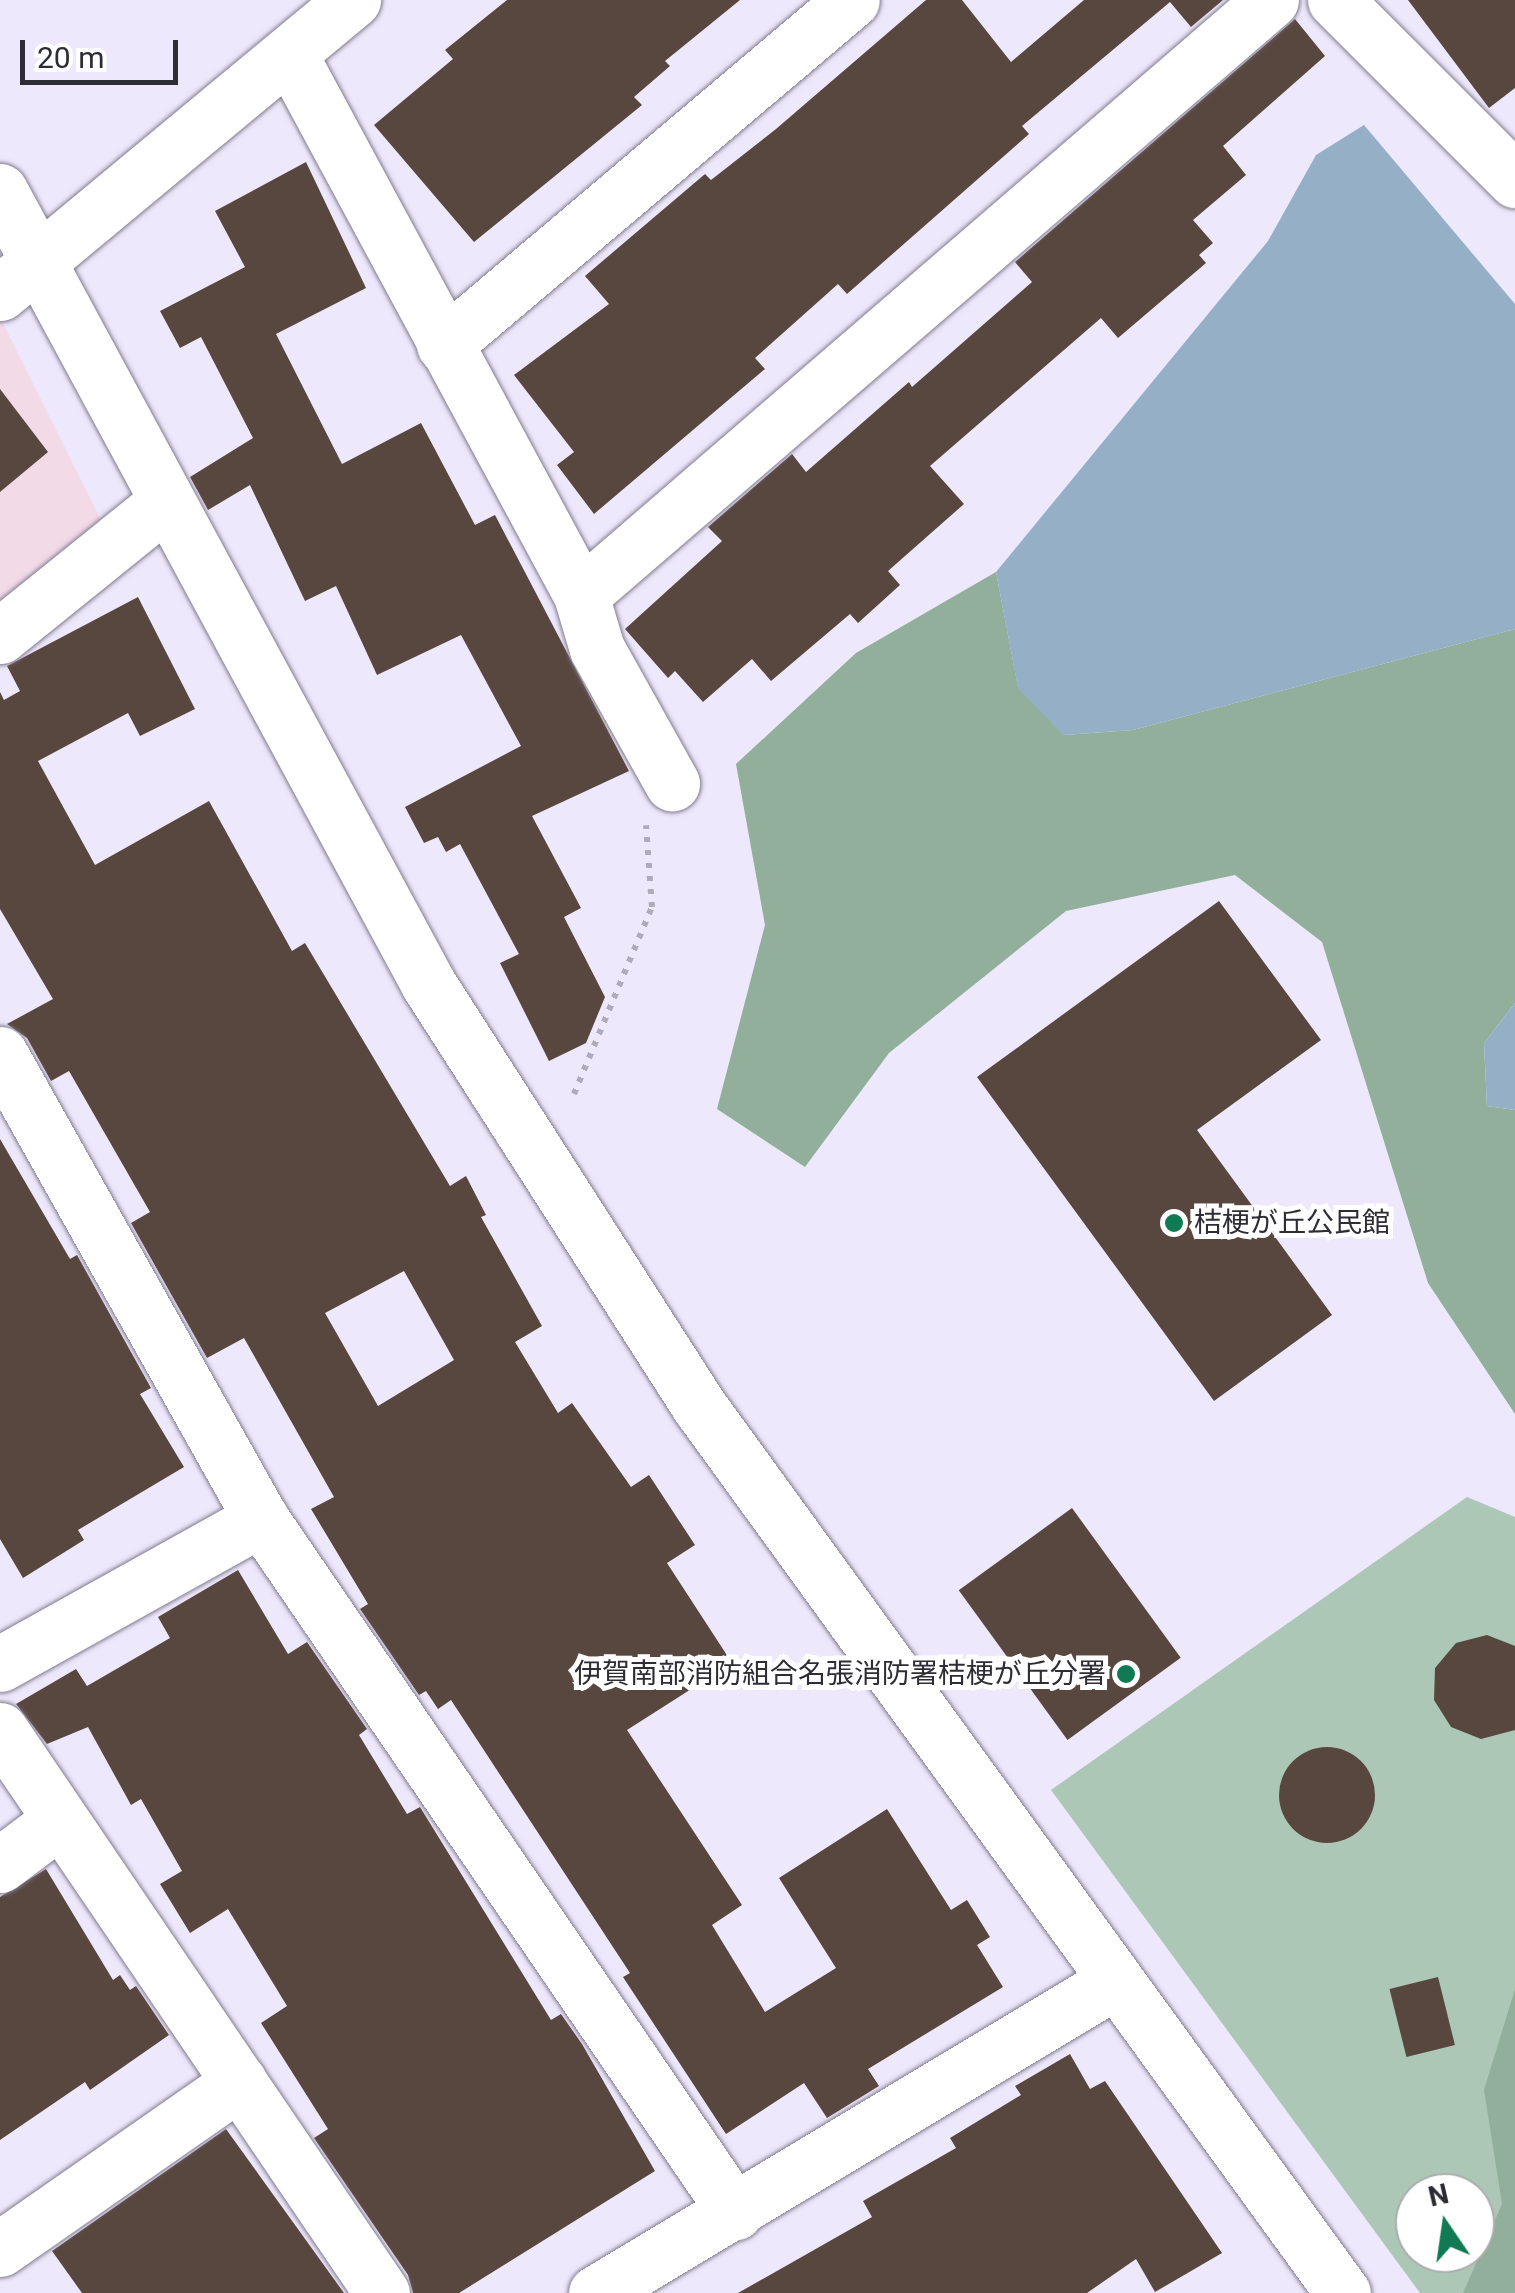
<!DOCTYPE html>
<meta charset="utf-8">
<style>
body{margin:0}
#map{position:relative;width:1515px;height:2293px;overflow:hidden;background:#ede8fc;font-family:Roboto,"Noto Sans JP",sans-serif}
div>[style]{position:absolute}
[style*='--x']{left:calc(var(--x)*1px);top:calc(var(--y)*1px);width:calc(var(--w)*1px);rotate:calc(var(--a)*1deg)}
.commercial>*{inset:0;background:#f2dae7}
.green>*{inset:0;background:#adc7b6}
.forest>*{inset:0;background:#91af9b}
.water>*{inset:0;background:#95b0c6}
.building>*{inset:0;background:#58473f;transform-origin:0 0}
.round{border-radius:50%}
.path>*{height:6px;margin-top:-3px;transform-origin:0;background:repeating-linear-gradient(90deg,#afabbb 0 5px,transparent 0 13px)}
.roads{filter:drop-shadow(0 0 2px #807b8d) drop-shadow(0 0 2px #807b8d)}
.minor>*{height:55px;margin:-27.5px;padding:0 27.5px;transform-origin:27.5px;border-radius:27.5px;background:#fff}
.dots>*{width:28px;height:28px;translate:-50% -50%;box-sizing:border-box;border:5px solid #fff;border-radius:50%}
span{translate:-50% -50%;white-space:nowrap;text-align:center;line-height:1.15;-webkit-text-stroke:10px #fff;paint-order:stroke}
.poi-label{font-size:28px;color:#2e2c34}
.left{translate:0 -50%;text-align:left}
.right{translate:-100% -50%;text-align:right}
.north{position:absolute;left:1395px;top:2173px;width:100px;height:100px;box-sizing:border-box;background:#fff;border:2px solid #ababae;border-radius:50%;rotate:347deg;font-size:28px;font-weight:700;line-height:40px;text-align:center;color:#2e2c34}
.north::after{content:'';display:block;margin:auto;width:35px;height:45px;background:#107a54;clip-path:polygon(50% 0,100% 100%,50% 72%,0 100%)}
.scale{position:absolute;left:20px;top:40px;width:158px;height:45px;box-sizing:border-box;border:5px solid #2e2c34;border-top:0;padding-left:12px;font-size:30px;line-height:35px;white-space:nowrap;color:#2e2c34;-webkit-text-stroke:8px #fff;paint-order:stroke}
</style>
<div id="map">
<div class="commercial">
<div style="clip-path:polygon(0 317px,101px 520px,0 604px)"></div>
</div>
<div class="green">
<div style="clip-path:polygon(evenodd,1467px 1497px,1515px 1517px,1515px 2293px,1420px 2293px,1051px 1790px,1467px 1497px,1415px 2193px,1475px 2193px,1475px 2253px,1415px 2253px,1415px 2193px)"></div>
</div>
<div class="forest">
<div style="clip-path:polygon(996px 572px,1018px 687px,1064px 735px,1133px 730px,1515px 629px,1515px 1003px,1484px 1043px,1487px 1106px,1515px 1110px,1515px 1414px,1428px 1283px,1322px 942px,1235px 875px,1066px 911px,889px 1053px,805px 1167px,717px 1109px,765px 925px,736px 764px,856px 653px)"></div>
<div style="clip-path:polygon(1515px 1989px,1515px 2293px,1463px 2293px,1502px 2204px,1484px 2090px)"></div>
</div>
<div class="water">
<div style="clip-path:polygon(1364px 125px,1515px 304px,1515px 629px,1133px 730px,1063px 735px,1018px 688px,996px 572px,1268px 241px,1316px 155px)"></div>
<div style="clip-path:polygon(1515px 1003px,1515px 1110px,1487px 1106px,1484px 1043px)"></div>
</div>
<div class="building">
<div style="clip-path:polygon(507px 0,740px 0,665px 61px,670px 66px,634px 97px,642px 105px,474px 242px,374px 125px,453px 59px,445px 50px)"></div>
<div style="clip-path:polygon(926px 0,962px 0,1011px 62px,1084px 0,1223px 0,1191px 27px,1170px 2px,1022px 126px,1029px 134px,847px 294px,838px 284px,755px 358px,765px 369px,594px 514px,557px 465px,574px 452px,514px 375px,609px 304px,585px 276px,705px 174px,711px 180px,776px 129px)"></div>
<div style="clip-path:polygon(1408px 0,1515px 0,1515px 88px,1489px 108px)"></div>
<div style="clip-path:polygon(1295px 19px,1325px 56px,1223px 146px,1246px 175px,1193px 220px,1213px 243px,1199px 255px,1206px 263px,1118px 338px,1101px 318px,930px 466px,964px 504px,888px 571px,900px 585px,858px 623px,850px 614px,771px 681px,752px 659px,703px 702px,675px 671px,668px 678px,625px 629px,722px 541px,708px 527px,792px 454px,806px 472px,909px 382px,912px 387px,1032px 282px,1015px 262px)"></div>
<div style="clip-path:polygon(306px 162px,366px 288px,276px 334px,342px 464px,421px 423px,475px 525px,495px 515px,629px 771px,532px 816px,581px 908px,564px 917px,605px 997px,586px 1043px,549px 1061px,500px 963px,519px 954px,460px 844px,446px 852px,438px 837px,424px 843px,405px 807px,521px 746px,461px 635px,377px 675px,336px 586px,305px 601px,250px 485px,208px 510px,190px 477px,253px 438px,201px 337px,180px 348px,160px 311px,245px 267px,215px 211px)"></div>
<div style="clip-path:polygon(0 389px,48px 452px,0 492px)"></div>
<div style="clip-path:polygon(evenodd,138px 597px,195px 709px,140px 736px,128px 713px,38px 761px,95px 865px,209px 801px,292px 951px,305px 943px,450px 1186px,466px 1176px,486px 1215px,481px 1217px,542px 1326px,515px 1342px,558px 1413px,572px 1403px,631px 1487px,649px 1475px,695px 1545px,667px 1563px,732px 1663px,627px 1730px,742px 1905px,712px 1925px,765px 2012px,836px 1968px,779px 1878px,887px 1809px,951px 1910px,967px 1900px,990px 1937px,977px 1945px,1003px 1987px,868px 2069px,879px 2086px,827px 2118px,804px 2083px,726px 2134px,623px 1977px,630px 1973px,451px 1700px,438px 1709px,426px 1691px,419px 1695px,360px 1609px,368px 1604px,311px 1509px,334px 1497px,244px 1338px,207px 1358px,131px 1223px,150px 1212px,69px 1071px,51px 1081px,27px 1038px,7px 1024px,53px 999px,0 909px,0 692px,4px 700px,20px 691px,7px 666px,138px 597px,404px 1271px,454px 1360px,378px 1406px,325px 1313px,404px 1271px)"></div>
<div style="clip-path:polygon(1219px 901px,1321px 1040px,1197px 1130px,1332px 1315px,1214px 1401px,977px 1077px)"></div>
<div style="clip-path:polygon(0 1139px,70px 1259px,77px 1255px,151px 1388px,140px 1394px,184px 1467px,78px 1530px,84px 1540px,23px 1578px,0 1539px)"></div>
<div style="left:1072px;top:1508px;width:185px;height:140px;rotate:54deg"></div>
<div style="clip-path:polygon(238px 1570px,288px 1654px,307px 1642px,367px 1729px,359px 1735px,407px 1814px,420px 1807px,551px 2020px,561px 2014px,582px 2044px,655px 2171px,459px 2293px,413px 2293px,408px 2275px,314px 2138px,328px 2129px,261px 2023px,287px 2006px,228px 1909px,190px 1933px,160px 1884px,182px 1871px,141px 1799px,131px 1805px,88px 1727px,47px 1744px,16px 1704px,76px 1669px,87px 1686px,170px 1638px,158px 1617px)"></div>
<div style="clip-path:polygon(1487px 1635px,1515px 1646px,1515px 1730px,1481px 1739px,1451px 1727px,1434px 1700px,1435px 1668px,1456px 1643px)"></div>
<div class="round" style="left:1279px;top:1747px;width:96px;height:96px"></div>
<div style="clip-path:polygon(46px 1869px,113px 1980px,120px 1975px,130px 1990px,136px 1986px,169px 2035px,90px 2090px,85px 2082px,0 2140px,0 1897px)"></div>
<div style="left:1438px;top:1977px;width:70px;height:50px;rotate:76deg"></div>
<div style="clip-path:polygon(1070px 2054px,1090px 2089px,1105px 2081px,1222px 2253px,1155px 2292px,1136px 2259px,1087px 2293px,738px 2293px,872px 2217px,863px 2201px,956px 2148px,950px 2138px,1021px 2095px,1015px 2086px)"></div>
<div style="clip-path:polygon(226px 2129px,344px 2293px,82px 2293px,52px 2251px)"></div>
</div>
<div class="path">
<div style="--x:574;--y:1094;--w:203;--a:-67.4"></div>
<div style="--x:652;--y:907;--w:82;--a:-94.2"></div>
</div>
<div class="roads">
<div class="minor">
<div style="--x:1335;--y:0;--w:255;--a:45"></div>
<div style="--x:291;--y:57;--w:611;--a:61.67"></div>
<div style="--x:581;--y:595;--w:911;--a:-40.77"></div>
<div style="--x:0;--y:191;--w:902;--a:61.62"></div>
<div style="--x:429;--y:985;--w:500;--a:57.33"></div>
<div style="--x:699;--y:1406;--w:1096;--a:54.02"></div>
<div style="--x:0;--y:293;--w:459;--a:-39.7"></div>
<div style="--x:444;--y:345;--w:534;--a:-40.22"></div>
<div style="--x:581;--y:595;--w:56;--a:73.5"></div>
<div style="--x:597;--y:649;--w:154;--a:60.8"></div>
<div style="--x:0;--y:636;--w:213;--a:-38.9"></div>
<div style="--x:0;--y:1054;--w:533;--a:60.69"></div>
<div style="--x:261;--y:1519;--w:840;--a:55.63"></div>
<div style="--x:0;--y:1664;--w:299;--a:-29.1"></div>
<div style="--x:0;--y:1730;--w:680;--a:55.84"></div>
<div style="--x:0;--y:1865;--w:75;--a:-36.9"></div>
<div style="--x:0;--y:2249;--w:292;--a:-34.9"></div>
<div style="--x:596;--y:2293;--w:604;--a:-30.98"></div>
</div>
</div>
<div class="dots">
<div style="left:1174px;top:1223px;background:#107a54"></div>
<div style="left:1126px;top:1674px;background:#107a54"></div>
</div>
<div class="poi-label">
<span class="left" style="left:1194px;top:1223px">桔梗が丘公民館</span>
<span class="right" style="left:1106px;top:1674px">伊賀南部消防組合名張消防署桔梗が丘分署</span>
</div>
<div class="north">N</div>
<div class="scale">20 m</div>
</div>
